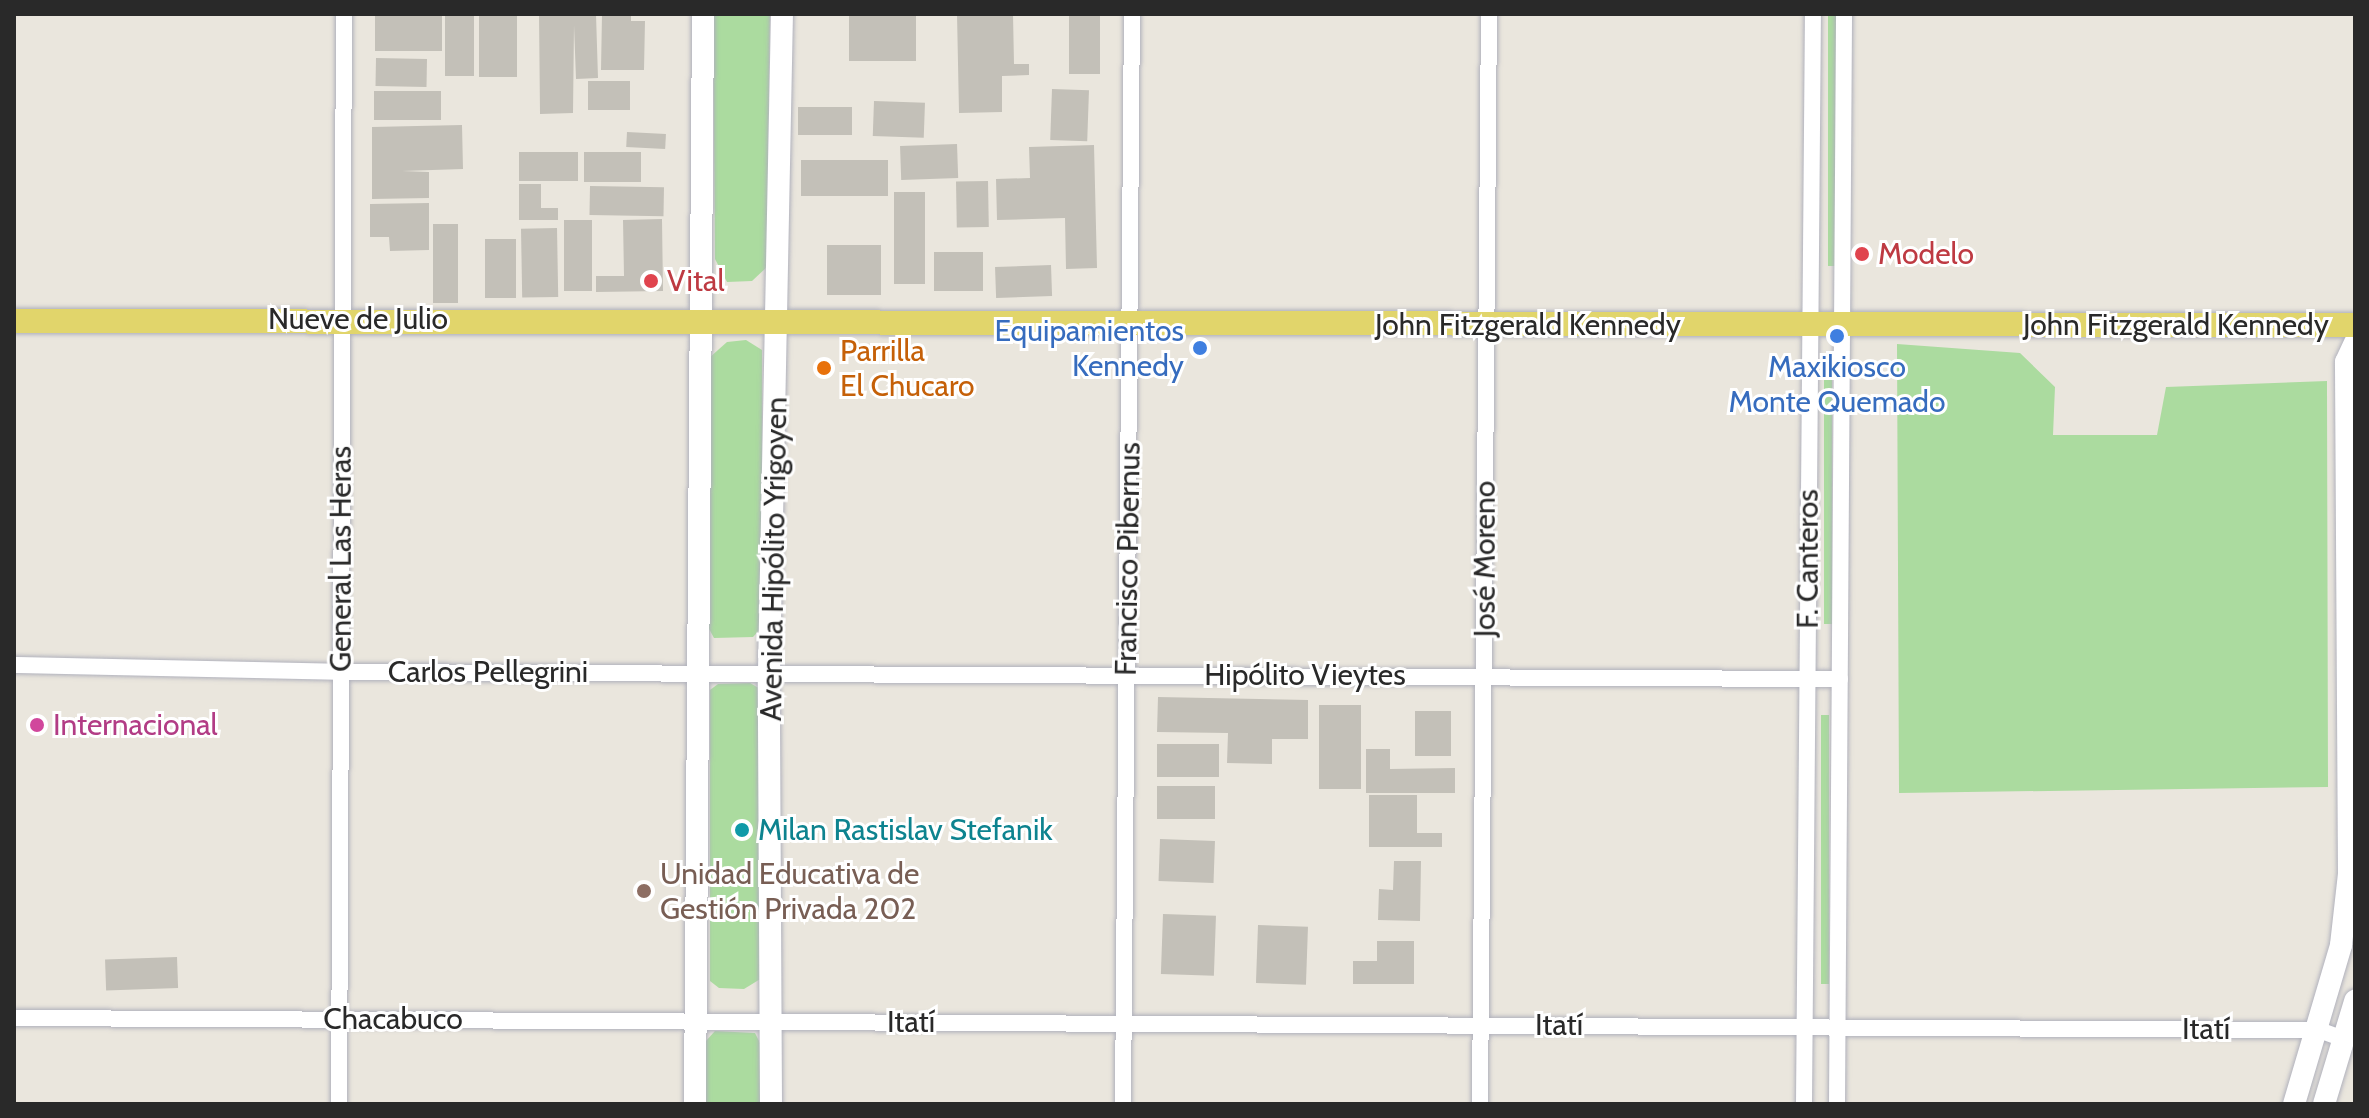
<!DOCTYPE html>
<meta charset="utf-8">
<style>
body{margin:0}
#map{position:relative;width:2369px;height:1118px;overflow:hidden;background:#eae6dd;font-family:Cabin,sans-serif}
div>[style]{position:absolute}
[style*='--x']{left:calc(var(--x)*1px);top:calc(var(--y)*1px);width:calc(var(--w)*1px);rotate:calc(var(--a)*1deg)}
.green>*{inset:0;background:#abdb9f;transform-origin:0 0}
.building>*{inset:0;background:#c3c0b8;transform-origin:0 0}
.roads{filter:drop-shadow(0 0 2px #b0b1bc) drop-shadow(0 0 2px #b0b1bc)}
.minor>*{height:16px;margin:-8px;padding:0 8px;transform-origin:8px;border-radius:8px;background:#fff}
.secondary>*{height:22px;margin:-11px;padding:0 11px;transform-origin:11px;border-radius:11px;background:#fff}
.primary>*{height:24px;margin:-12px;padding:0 12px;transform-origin:12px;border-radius:12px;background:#e1d56b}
.dots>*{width:22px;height:22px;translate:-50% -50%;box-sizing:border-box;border:4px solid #fff;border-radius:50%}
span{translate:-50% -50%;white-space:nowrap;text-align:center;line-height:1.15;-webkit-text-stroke:6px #fff;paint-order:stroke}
.health-label{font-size:30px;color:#be3a42}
.left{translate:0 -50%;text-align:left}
.street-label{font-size:30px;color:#292929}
.shop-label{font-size:30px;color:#366cbe}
.right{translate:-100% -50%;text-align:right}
.food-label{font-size:30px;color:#c56008}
.hotel-label{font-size:30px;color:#b23c85}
.culture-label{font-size:30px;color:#0d838f}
.education-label{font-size:30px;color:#785e54}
.frame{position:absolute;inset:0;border:16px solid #292929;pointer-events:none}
</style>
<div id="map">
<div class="green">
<div style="clip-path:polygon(713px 14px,770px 14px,767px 267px,752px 281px,727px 282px,715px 259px)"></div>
<div style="left:1828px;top:14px;width:8px;height:252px"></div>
<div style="clip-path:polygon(746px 340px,762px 350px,763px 626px,753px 637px,714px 638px,708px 627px,709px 358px,727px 342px)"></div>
<div style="clip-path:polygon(1897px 344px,2020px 353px,2055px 387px,2053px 435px,2157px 435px,2166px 387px,2327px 381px,2328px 787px,1899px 793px)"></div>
<div style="left:1824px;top:355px;width:8px;height:269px"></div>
<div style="clip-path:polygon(750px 683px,762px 690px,762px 978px,744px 989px,719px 988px,710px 981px,710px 690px,718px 684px)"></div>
<div style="left:1821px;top:715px;width:8px;height:269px"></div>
<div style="clip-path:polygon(715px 1031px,755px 1033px,761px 1045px,761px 1104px,705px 1104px,705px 1042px)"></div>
</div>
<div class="building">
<div style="left:375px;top:14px;width:67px;height:37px"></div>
<div style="left:445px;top:14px;width:29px;height:62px"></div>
<div style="left:479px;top:14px;width:38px;height:63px"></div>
<div style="clip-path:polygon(539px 14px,596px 14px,598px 78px,576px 79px,574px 25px,573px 113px,540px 114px)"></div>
<div style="clip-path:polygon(602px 14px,631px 14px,631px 21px,645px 21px,644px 70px,601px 70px)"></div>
<div style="left:849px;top:14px;width:67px;height:47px"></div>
<div style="clip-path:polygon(957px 14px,1013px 14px,1014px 64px,1029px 64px,1029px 75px,1002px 76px,1002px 112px,959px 113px)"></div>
<div style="left:1069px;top:14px;width:31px;height:60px"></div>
<div style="left:376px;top:58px;width:51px;height:28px;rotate:1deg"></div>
<div style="left:588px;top:81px;width:42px;height:29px"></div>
<div style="left:1052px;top:89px;width:37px;height:51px;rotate:2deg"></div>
<div style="left:441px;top:91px;width:29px;height:67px;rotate:90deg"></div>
<div style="left:874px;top:101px;width:51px;height:35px;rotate:2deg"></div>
<div style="left:798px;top:107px;width:54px;height:28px"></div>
<div style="clip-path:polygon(462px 125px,463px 169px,402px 171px,429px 172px,429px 198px,372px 199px,372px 127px)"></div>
<div style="left:627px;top:132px;width:39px;height:15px;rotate:3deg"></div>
<div style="left:957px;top:144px;width:34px;height:57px;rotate:88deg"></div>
<div style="clip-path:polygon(1094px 145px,1097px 268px,1066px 269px,1065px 218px,997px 220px,996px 179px,1030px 178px,1029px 147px)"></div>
<div style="left:519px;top:152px;width:59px;height:29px"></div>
<div style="left:641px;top:152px;width:30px;height:57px;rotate:90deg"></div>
<div style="left:801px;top:160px;width:87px;height:36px"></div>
<div style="left:988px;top:181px;width:46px;height:32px;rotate:89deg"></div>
<div style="clip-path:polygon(519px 184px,541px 184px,541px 208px,558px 208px,558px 220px,519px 220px)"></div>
<div style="left:590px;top:186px;width:74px;height:29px;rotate:1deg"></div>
<div style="left:894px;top:192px;width:31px;height:92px"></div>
<div style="clip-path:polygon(429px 203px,429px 250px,390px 251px,389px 237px,370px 237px,370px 204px)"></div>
<div style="clip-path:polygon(662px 219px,663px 291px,596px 292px,596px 276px,624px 276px,623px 220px)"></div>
<div style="left:564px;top:220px;width:28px;height:71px"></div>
<div style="left:458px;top:224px;width:79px;height:25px;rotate:90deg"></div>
<div style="left:557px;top:228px;width:69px;height:36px;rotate:89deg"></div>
<div style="left:485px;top:239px;width:31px;height:59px"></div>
<div style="left:827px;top:245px;width:54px;height:50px"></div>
<div style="left:934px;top:252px;width:49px;height:39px"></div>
<div style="left:1051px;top:265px;width:31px;height:56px;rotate:88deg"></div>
<div style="clip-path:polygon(1158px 697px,1308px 700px,1308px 739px,1272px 739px,1272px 764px,1227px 763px,1228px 733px,1157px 732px)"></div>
<div style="left:1319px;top:705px;width:42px;height:84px"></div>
<div style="left:1451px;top:711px;width:45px;height:36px;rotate:90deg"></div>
<div style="left:1157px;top:744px;width:62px;height:33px"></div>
<div style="clip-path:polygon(1366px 749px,1390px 749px,1390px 769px,1455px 768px,1455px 793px,1366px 793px)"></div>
<div style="left:1157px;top:786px;width:58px;height:33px"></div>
<div style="clip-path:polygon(1369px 795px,1417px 795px,1417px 833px,1442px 833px,1442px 847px,1369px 847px)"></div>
<div style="left:1160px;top:839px;width:55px;height:42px;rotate:2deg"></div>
<div style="clip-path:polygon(1394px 861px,1421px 861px,1420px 921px,1378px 920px,1379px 889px,1393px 890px)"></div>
<div style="left:1163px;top:914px;width:53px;height:60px;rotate:2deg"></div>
<div style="left:1258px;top:925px;width:50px;height:58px;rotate:2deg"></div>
<div style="clip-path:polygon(1377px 941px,1414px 941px,1414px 984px,1353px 984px,1353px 961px,1377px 961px)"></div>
<div style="left:177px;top:957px;width:31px;height:72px;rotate:88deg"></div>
</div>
<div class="roads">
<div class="minor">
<div style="--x:14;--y:665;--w:327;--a:1.2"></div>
<div style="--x:341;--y:672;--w:1499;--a:0.27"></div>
<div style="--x:14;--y:1018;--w:2305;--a:0.3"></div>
<div style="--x:2319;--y:1030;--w:27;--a:20"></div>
<div style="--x:339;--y:1104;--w:1090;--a:-89.74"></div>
<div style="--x:1123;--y:1104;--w:1090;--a:-89.53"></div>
<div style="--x:1480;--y:1104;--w:1090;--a:-89.53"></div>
<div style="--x:1804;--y:1104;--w:1090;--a:-89.53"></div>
<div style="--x:1837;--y:1104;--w:1090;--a:-89.63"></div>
</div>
<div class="secondary">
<div style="--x:695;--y:1104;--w:1090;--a:-89.58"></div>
<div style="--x:771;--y:1104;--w:433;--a:-90.3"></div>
<div style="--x:769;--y:671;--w:657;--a:-88.87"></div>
<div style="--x:2294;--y:1104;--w:166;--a:-73.5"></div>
<div style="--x:2341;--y:945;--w:71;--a:-83.6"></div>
<div style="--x:2349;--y:874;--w:512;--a:-90.34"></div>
<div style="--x:2346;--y:362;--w:21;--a:-65"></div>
<div style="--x:2324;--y:1104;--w:108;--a:-73.2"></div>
</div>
<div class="primary">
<div style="--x:14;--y:321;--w:2341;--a:0.1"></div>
</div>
</div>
<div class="dots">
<div style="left:1862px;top:254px;background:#e0444e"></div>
<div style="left:651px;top:281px;background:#e0444e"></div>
<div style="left:1837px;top:336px;background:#3f7fe0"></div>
<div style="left:1200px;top:348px;background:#3f7fe0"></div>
<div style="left:824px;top:368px;background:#e8710a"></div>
<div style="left:37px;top:725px;background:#d1479c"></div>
<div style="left:742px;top:830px;background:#0f9aa8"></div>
<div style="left:644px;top:891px;background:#8d6e63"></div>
</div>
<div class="health-label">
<span class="left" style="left:1878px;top:254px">Modelo</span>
<span class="left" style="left:667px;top:281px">Vital</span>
</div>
<div class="street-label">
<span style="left:358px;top:319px">Nueve de Julio</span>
<span style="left:1528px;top:325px">John Fitzgerald Kennedy</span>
<span style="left:2176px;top:325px">John Fitzgerald Kennedy</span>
<span style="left:341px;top:559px;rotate:-90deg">General Las Heras</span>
<span style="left:774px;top:559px;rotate:-89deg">Avenida Hipólito Yrigoyen</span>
<span style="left:1128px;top:559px;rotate:-89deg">Francisco Pibernus</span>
<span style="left:1485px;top:559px;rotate:-90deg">José Moreno</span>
<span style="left:1808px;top:559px;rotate:-90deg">F. Canteros</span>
<span style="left:488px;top:672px">Carlos Pellegrini</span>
<span style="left:1305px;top:675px">Hipólito Vieytes</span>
<span style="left:393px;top:1019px">Chacabuco</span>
<span style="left:911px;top:1022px">Itatí</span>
<span style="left:1559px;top:1025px">Itatí</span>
<span style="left:2206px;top:1029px">Itatí</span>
</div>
<div class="shop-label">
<span class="right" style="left:1184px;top:348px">Equipamientos<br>Kennedy</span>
<span style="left:1837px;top:384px">Maxikiosco<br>Monte Quemado</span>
</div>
<div class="food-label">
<span class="left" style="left:840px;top:368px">Parrilla<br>El Chucaro</span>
</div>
<div class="hotel-label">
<span class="left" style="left:53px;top:725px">Internacional</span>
</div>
<div class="culture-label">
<span class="left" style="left:758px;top:830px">Milan Rastislav Stefanik</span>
</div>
<div class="education-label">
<span class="left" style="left:660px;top:891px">Unidad Educativa de<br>Gestión Privada 202</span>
</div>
<div class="frame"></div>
</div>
